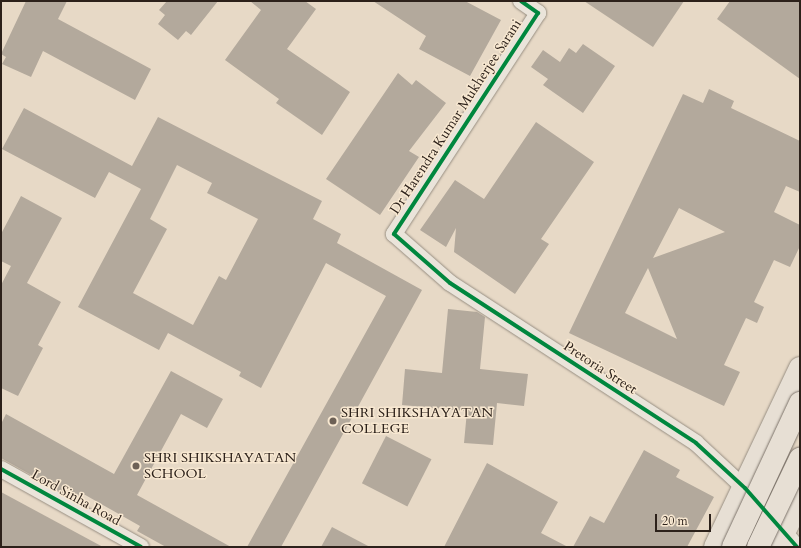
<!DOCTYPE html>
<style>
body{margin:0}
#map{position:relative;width:801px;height:548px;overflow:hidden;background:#e7d9c6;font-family:Cardo,serif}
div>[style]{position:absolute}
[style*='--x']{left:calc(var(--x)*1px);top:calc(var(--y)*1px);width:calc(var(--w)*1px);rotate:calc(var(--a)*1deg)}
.building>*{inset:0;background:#b3a99c;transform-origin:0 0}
.roads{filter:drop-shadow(0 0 1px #978e82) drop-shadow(0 0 1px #978e82)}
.street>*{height:16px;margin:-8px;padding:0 8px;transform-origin:8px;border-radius:8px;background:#eae4da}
.primary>*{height:22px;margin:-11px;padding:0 11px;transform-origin:11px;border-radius:11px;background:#e7dfd4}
.bridges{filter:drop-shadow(0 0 1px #7d746b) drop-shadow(0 0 1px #7d746b)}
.highway-bridge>*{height:22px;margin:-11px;padding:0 11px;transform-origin:11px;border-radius:11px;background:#e7dfd4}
.cycleway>*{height:4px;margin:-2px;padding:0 2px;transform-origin:2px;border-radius:2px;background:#00873e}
.dots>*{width:11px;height:11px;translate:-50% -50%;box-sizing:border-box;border:2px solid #f8e8d1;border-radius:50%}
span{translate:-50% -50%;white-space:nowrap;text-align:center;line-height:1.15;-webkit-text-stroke:3px #f8e8d1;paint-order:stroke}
.street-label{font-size:14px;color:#2c211a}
.poi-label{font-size:14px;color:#2c211a}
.left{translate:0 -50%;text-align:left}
.frame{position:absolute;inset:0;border:2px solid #2c211a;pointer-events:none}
.scale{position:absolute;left:655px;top:514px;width:56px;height:18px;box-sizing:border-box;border:2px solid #2c211a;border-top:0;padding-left:5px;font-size:12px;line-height:14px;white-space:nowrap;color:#2c211a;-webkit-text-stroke:3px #f8e8d1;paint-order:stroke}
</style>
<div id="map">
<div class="building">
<div style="clip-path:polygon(26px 1px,67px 1px,58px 19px,151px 69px,135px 100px,43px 51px,31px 77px,2px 64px,6px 57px,1px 54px)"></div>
<div style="clip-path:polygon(167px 1px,218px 1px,191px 35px,186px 31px,178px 40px,158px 24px,165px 15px,159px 10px)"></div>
<div style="clip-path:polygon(250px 1px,305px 1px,316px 9px,287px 49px,350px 92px,322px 135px,276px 103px,279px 99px,225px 60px,261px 10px)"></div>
<div style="clip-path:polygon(373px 1px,465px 1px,501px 20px,470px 76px,419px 49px,426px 36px)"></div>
<div style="clip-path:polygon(584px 1px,684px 1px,653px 47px)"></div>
<div style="clip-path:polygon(730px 1px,800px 1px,800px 79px,717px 19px)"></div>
<div style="clip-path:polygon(583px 44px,615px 66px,583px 113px,543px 85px,548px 79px,531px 67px,543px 50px,560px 62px,569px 48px,576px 53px)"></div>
<div style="clip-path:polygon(398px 73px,412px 85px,416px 80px,446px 103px,409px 151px,419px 157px,380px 215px,326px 179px)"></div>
<div style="clip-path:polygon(evenodd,709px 89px,734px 101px,731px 108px,800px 141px,800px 192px,786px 186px,774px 212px,800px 225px,800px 246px,790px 267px,774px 260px,754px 302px,764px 307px,757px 323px,746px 318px,724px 365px,740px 372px,724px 406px,569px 333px,683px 94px,703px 103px,709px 89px,679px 208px,725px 232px,653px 258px,679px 208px,709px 89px,648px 268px,677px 339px,625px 313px,648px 268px)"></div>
<div style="clip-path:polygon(evenodd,24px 108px,132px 166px,158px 117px,322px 201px,313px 219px,341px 234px,337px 243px,422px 290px,281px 547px,247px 547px,386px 296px,326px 263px,261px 388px,239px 376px,241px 372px,168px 333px,159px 350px,78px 307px,141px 189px,109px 172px,95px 198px,2px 149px,24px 108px,177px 165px,212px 183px,207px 193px,258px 219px,226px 280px,219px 276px,193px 325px,133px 293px,167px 229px,150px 219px,177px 165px)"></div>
<div style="clip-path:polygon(536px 122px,594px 162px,541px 239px,549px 244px,515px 294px,454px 252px,456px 228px,446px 247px,420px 230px,455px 180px,484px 199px)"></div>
<div style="clip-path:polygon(21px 196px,62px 218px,27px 283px,61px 302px,38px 345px,43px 348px,18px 396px,1px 388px,1px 285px,11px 266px,1px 261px,1px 234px)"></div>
<div style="clip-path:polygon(448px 309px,477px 312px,485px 317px,480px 369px,528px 374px,524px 406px,497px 403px,493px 445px,464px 443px,467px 411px,402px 405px,405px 369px,442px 373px)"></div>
<div style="clip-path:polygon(171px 371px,223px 399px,207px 428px,181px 414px,137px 495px,231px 547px,166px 547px,137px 531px,140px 526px,80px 492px,76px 500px,1px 458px,1px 424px,6px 414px,114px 474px)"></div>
<div style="left:386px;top:436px;width:51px;height:53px;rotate:27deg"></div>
<div style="clip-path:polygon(644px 450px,680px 470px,676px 477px,714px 497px,687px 547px,573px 547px,590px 516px,604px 523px)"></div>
<div style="clip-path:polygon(487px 463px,558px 502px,541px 533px,568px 547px,444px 547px)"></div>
<div style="clip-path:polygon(1px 492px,103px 547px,1px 547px)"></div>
<div style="clip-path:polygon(332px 527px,370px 547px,321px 547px)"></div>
</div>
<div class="roads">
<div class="street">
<div style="--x:521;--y:1;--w:21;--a:35"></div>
<div style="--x:538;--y:13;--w:264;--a:123.1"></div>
<div style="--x:394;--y:234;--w:74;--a:41.2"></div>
<div style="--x:450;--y:283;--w:293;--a:33"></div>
<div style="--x:696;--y:443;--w:74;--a:42.8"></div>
<div style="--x:1;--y:469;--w:160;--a:29.1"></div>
<div style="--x:779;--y:525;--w:28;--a:51"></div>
</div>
<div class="primary">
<div style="--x:715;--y:547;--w:198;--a:-64.6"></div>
<div style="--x:777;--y:547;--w:52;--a:-63.9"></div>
</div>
</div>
<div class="bridges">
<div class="highway-bridge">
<div style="--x:733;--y:547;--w:159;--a:-65"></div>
<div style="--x:758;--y:547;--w:98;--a:-64.5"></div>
</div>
</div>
<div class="cycleway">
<div style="--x:521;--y:1;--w:21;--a:35"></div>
<div style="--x:538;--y:13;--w:264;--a:123.1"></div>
<div style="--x:394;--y:234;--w:74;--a:41.2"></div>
<div style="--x:450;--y:283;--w:293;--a:33"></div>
<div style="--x:696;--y:443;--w:67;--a:42.6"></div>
<div style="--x:745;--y:488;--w:79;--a:48.6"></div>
<div style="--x:1;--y:469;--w:160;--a:29.1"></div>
</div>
<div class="dots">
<div style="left:333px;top:421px;background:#6d6156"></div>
<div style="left:136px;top:466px;background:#6d6156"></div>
</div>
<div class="street-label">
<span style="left:456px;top:117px;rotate:-57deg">Dr Harendra Kumar Mukherjee Sarani</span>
<span style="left:600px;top:368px;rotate:33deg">Pretoria Street</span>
<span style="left:76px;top:498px;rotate:29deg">Lord Sinha Road</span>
</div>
<div class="poi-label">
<span class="left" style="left:341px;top:421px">SHRI SHIKSHAYATAN<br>COLLEGE</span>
<span class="left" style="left:144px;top:466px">SHRI SHIKSHAYATAN<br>SCHOOL</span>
</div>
<div class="frame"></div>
<div class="scale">20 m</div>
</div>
